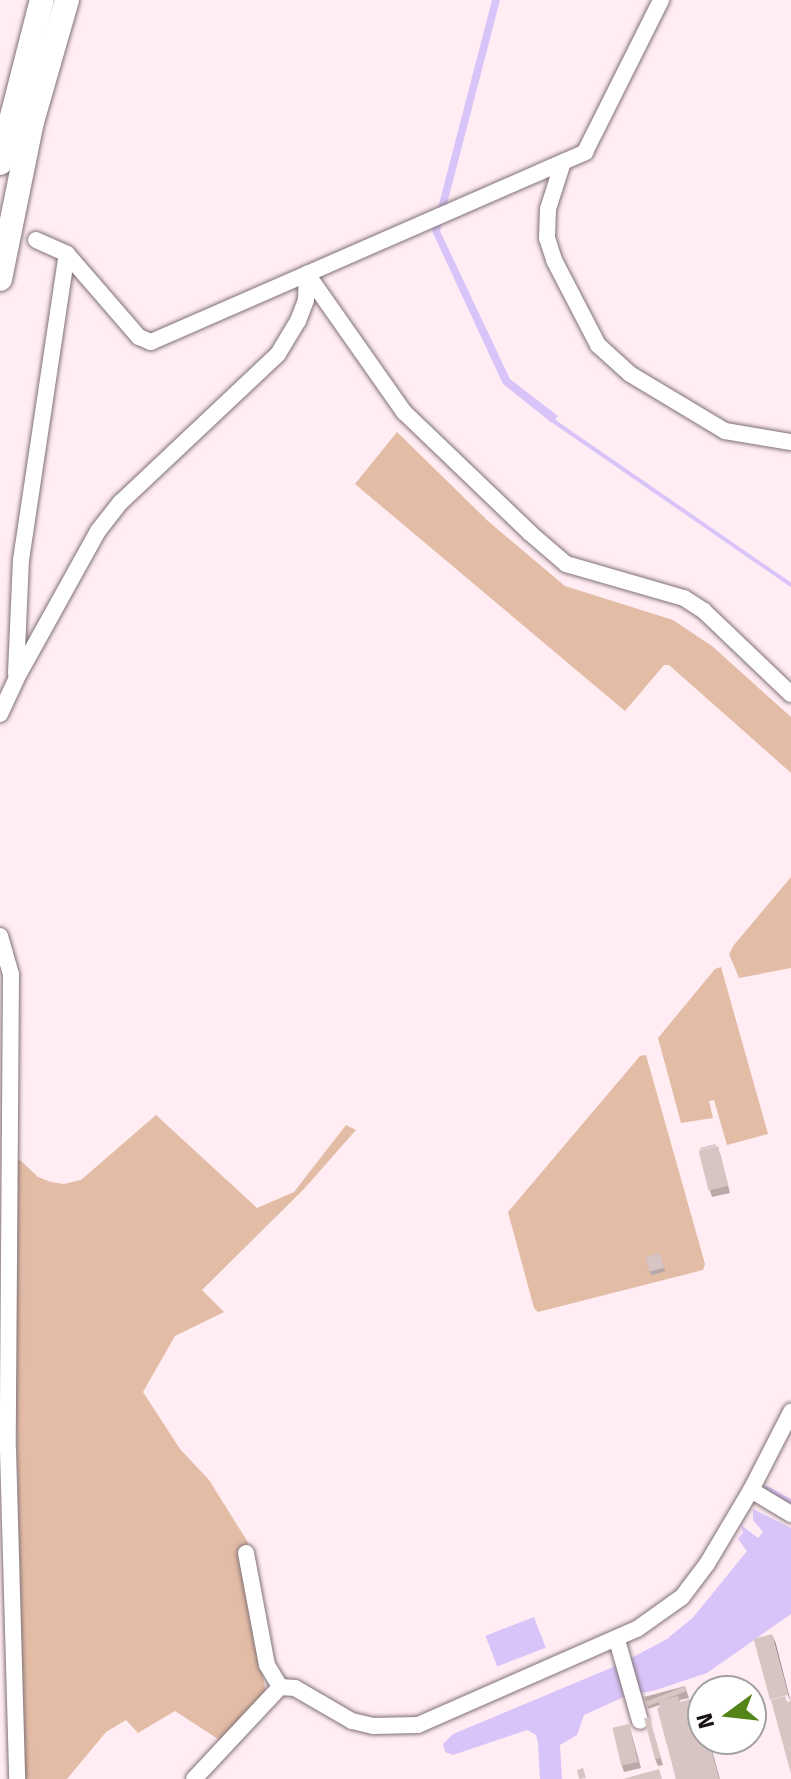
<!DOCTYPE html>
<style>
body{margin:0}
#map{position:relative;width:791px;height:1779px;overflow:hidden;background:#ffedf3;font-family:"Fira Sans",sans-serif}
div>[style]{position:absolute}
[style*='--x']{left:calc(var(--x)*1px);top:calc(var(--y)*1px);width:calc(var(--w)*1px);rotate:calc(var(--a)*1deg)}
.green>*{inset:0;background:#e3bca6}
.water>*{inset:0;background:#d9c4fa;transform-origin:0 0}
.stream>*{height:4px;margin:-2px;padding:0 2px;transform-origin:2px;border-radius:2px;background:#d9c4fa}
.roads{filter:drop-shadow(0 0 2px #807176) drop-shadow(0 0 2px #807176)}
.minor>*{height:16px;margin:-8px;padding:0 8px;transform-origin:8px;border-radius:8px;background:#fff}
.highway>*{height:24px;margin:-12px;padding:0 12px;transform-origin:12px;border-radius:12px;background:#fff}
.wall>*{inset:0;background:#b9a9a9;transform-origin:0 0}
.shaded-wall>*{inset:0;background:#968a89;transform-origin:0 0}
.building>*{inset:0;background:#d7c5c4;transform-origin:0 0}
span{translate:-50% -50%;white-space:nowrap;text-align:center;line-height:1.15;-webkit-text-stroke:6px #fff;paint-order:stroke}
.north{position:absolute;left:687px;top:1675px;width:80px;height:80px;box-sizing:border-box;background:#fff;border:2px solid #a3a1a1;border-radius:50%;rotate:255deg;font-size:22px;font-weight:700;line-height:32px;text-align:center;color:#191315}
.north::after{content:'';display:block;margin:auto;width:28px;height:36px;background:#528417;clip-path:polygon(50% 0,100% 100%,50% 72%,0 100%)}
</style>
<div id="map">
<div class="green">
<div style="clip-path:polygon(397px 432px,489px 522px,565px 586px,673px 620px,712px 646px,791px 717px,791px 773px,669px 665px,664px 665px,625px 711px,355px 484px)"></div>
<div style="clip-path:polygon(791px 877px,791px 968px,739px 978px,729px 954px,734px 945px)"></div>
<div style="clip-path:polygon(721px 967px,768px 1134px,727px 1145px,714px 1100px,709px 1101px,713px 1118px,681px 1123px,658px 1038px,715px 969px)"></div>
<div style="clip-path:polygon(646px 1055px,705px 1264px,703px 1270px,538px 1312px,534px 1308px,508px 1212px,640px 1056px)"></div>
<div style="clip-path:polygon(156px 1115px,257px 1208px,294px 1192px,346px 1125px,356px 1130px,304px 1189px,202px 1290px,224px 1312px,175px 1336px,143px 1392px,180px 1449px,209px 1480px,249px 1544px,241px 1547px,266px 1693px,221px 1741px,175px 1711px,138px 1733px,126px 1720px,106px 1732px,67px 1779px,24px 1779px,15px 1357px,15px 1162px,20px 1160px,38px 1177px,51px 1182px,64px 1184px,81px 1180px)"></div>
</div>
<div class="water">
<div style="clip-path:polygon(492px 0,500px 0,440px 231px,510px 379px,558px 416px,552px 423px,503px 384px,432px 231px)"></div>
<div style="clip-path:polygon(753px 1509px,791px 1528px,791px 1614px,707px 1673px,653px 1691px,628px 1695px,584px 1715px,577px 1735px,560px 1745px,562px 1779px,540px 1779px,538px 1743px,536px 1735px,527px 1730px,453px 1755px,445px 1752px,443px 1744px,453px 1734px,618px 1665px,682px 1631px,747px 1551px,738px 1539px,743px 1532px,741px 1525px,758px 1538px,763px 1532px,753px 1520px)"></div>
<div style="left:534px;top:1617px;width:33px;height:52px;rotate:69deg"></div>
</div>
<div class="stream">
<div style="--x:549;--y:418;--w:294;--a:34.6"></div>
<div style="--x:767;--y:1488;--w:28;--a:30"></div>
<div style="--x:671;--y:1638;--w:27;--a:-39"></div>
</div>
<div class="roads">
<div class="minor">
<div style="--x:563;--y:162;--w:49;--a:107.7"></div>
<div style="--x:548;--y:209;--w:29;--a:92"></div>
<div style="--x:547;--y:238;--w:23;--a:72"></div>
<div style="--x:554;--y:260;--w:96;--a:62.6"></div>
<div style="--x:598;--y:345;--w:43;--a:42.2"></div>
<div style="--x:630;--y:374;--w:111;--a:31"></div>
<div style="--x:725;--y:431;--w:67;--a:9.5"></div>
<div style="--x:36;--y:240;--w:34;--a:24"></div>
<div style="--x:67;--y:254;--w:110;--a:49.1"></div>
<div style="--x:139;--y:337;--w:13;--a:23"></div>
<div style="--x:151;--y:342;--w:474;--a:-23.6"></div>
<div style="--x:585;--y:152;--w:170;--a:-63.4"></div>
<div style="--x:307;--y:274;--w:169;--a:54.9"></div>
<div style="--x:404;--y:412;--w:175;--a:43.8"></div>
<div style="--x:530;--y:533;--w:48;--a:40.7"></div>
<div style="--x:566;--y:564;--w:123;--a:16.1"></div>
<div style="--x:684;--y:598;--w:24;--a:33"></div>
<div style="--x:704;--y:611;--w:120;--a:43.7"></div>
<div style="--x:16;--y:673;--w:113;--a:-87.5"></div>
<div style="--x:21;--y:560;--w:309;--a:-81.5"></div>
<div style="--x:0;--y:714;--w:38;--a:-65"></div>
<div style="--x:16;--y:679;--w:169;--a:-61"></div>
<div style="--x:98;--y:531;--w:37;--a:-52"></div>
<div style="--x:121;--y:502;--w:216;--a:-43.3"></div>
<div style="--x:278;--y:354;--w:39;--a:-59"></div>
<div style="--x:298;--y:321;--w:22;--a:-69"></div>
<div style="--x:306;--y:300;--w:26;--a:-88"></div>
<div style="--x:0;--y:936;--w:40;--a:74"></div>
<div style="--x:11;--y:974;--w:476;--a:90.4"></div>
<div style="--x:8;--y:1450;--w:329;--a:88.4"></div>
<div style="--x:751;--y:1490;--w:47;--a:31"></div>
<div style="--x:246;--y:1553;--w:114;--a:79.4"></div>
<div style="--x:267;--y:1665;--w:26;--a:59"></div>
<div style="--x:617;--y:1640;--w:84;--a:74.1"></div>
<div style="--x:194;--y:1779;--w:126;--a:-46.9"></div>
<div style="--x:280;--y:1687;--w:15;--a:4"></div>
<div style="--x:295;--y:1688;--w:66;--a:30.1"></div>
<div style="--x:352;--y:1721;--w:22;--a:13"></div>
<div style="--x:373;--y:1726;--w:45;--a:-1.3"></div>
<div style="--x:418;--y:1725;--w:239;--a:-23.7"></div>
<div style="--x:637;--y:1629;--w:55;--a:-35.4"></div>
<div style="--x:682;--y:1597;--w:41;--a:-52.9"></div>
<div style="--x:707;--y:1564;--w:86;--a:-59.3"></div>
<div style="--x:751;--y:1490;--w:88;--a:-62.9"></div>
</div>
<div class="highway">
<div style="--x:0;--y:163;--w:168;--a:-75.6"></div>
<div style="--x:0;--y:279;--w:160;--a:-78.5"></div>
<div style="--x:32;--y:122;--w:127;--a:-74"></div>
</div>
</div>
<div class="wall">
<div style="clip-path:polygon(720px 1153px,730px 1193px,712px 1197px,710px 1191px)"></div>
<div style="left:660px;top:1253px;width:19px;height:15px;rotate:74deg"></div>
<div style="clip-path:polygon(685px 1686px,689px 1698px,680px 1700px,680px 1701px,703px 1739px,709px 1739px,720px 1779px,676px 1779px,660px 1705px,648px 1709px,644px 1697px)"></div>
<div style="clip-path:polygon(649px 1717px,663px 1765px,658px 1766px,655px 1759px)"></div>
<div style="clip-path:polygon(629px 1724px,641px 1768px,624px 1772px,622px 1766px)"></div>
</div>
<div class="shaded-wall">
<div style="clip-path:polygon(772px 1634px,776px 1644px,791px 1703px,788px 1695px)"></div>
<div style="left:708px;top:1739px;width:1px;height:41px"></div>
</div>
<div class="building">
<div style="clip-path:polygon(716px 1144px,716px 1146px,701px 1150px,700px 1148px)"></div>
<div style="left:718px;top:1146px;width:41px;height:20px;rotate:76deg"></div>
<div style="left:660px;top:1253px;width:15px;height:15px;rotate:74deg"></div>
<div style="left:772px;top:1634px;width:63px;height:19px;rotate:75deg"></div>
<div style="left:685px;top:1686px;width:5px;height:42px;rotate:68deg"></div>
<div style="clip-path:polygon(678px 1696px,680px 1702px,697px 1697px,703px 1720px,703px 1739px,708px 1739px,719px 1779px,676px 1779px,657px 1708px,660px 1707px,659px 1701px)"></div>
<div style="clip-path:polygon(785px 1696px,787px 1702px,791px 1701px,791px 1774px,771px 1700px)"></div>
<div style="clip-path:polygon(649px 1717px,661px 1758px,655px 1759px,644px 1718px)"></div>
<div style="left:629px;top:1724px;width:39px;height:17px;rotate:77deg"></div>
<div style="clip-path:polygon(583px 1768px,586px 1778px,579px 1779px,577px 1770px)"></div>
<div style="clip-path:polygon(659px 1769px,662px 1779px,623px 1779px)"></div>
</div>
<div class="north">N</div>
</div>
